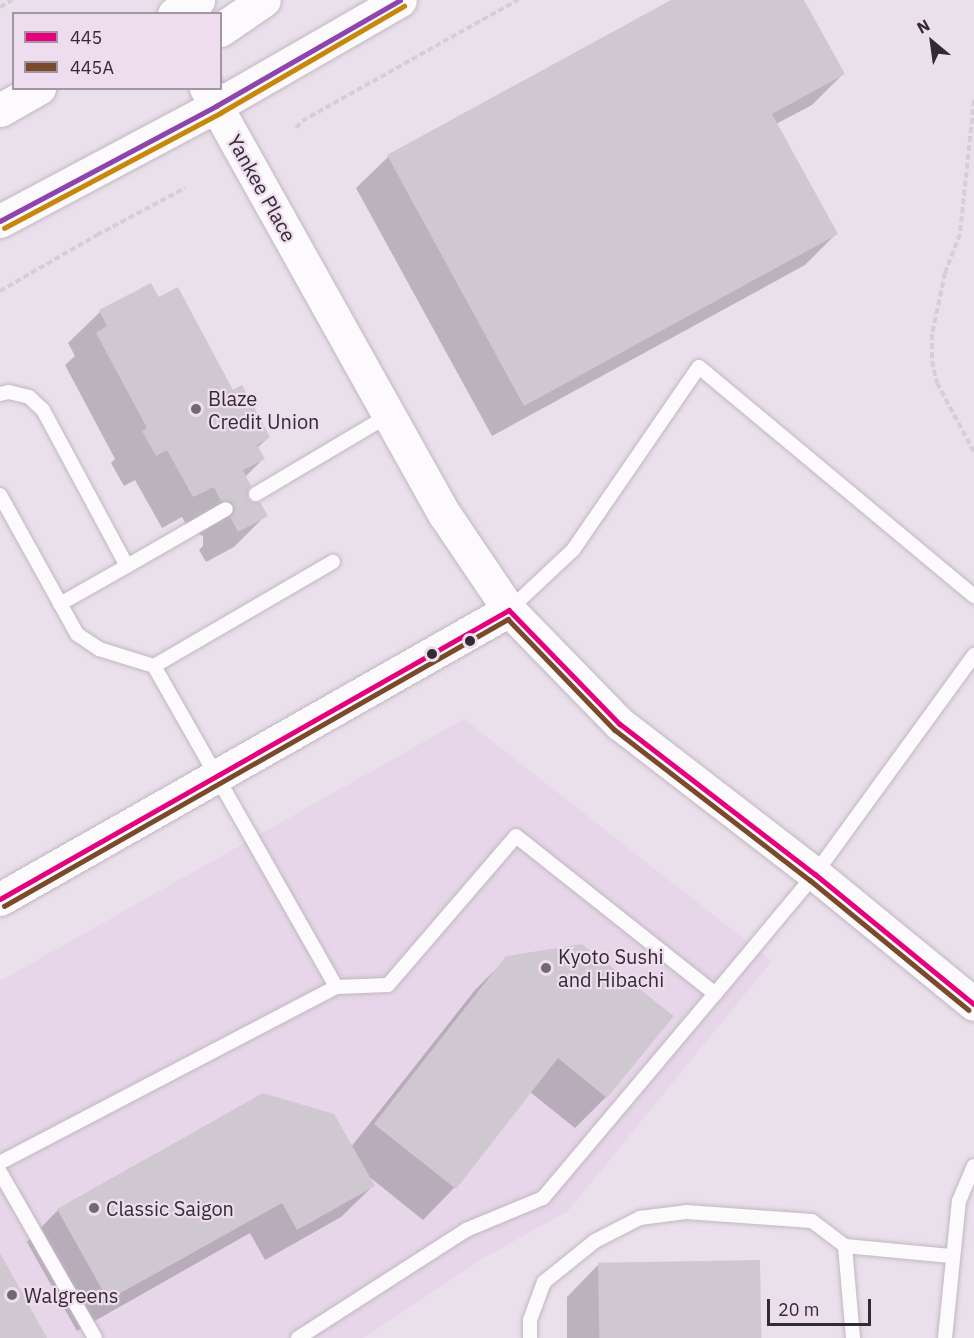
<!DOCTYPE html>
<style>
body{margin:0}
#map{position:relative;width:974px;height:1338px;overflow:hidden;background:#eae0eb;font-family:"IBM Plex Sans",sans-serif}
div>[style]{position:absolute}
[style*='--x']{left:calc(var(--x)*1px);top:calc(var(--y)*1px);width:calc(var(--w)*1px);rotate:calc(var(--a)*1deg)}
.built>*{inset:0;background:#e7d6e9}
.shadow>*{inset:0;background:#0003}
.building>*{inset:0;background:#d0c8d0;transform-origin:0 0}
.path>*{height:4px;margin-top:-2px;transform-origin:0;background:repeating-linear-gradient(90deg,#d2d0d2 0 6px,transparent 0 9px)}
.roads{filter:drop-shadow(0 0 2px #c0b8c1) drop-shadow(0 0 2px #c0b8c1)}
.lane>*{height:14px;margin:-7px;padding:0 7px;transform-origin:7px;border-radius:7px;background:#fcfafc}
.secondary>*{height:33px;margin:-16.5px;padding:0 16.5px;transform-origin:16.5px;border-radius:16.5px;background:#fcfafc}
.bus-1>*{height:4.5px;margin:-2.25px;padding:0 2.25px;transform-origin:2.25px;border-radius:2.25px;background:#e5007d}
.bus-2>*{height:4.5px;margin:-2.25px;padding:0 2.25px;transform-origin:2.25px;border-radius:2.25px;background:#7a4b2a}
.bus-3>*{height:4.5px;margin:-2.25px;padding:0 2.25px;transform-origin:2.25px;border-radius:2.25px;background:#8e44ad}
.bus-4>*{height:4.5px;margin:-2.25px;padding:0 2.25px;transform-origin:2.25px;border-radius:2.25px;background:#c6870c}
.dots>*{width:16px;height:16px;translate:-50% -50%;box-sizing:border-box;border:3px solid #eedcef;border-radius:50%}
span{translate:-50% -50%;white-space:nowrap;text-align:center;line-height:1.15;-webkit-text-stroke:4.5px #eedcef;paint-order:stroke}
.street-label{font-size:20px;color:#322b32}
.poi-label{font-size:20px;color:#322b32}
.left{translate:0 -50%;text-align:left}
.legend{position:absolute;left:12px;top:12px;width:210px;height:78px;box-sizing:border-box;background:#eedcef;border:2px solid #a395a3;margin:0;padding:8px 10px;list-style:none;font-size:18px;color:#322b32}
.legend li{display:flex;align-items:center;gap:12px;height:30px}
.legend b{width:30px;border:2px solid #a395a3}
.north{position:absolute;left:902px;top:12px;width:60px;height:60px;-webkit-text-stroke:4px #eedcef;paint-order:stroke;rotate:331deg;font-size:16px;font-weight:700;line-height:24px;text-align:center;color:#322b32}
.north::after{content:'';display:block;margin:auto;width:21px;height:27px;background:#322b32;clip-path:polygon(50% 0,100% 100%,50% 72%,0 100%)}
.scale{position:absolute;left:767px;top:1299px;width:104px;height:27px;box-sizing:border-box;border:3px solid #322b32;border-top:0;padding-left:8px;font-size:18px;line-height:21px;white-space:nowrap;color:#322b32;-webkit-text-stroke:4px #eedcef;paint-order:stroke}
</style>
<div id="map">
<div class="built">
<div style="clip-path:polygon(464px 719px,772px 961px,568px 1211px,480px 1260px,363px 1338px,0 1338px,0 981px)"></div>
</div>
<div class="shadow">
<div style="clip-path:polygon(675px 0,803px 0,843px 74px,812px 105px,776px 124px,836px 234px,805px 265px,492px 436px,356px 188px,388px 157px)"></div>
<div style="clip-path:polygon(151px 285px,158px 299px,269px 437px,257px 448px,263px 459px,245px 477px,247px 499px,266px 515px,234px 547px,206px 562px,199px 550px,203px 546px,203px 536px,194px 531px,190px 532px,182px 517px,162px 528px,135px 480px,124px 486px,111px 463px,115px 459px,65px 365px,75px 356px,68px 343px,100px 312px)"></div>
<div style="clip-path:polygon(507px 958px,606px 1097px,575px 1128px,530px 1092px,454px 1188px,423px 1220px,367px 1175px,373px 1186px,341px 1217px,265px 1260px,250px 1233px,77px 1331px,27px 1242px,58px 1210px,351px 1147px,475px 990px)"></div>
<div style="clip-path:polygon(598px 1265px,761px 1338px,567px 1338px,567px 1297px)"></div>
</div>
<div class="building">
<div style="clip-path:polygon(671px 0,804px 0,845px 74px,772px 114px,838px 234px,524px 406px,387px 155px)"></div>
<div style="clip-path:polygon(151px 283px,159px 297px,178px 287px,233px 390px,242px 385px,270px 437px,257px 445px,265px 459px,243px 470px,251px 486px,248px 490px,248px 498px,252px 502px,260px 502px,268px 516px,238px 532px,230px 517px,235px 510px,231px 502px,221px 501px,214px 487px,193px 497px,167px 450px,156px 456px,142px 431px,147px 428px,96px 333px,107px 326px,99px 310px)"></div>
<div style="clip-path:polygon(582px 944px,674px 1016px,607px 1098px,558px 1058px,456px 1189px,374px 1124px,506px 956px)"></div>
<div style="clip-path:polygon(263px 1093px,334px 1114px,375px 1186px,297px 1230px,282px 1203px,108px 1300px,57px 1209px)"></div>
<div style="clip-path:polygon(0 1253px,47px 1338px,0 1338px)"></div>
<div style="left:760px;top:1260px;width:78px;height:162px;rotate:89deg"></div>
</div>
<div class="path">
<div style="--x:0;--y:7;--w:14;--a:-30"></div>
<div style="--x:974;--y:100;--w:135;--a:96"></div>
<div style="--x:960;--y:234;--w:42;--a:111"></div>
<div style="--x:945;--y:273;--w:62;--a:102"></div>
<div style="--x:932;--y:334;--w:27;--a:90"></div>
<div style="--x:932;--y:361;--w:23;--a:77"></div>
<div style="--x:937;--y:383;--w:78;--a:61.8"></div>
<div style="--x:296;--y:128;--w:9;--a:-49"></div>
<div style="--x:302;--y:121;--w:248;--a:-29.3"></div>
<div style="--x:0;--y:291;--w:112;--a:-30"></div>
<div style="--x:97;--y:235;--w:100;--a:-28.1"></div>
</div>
<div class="roads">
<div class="lane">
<div style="--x:0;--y:394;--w:9;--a:-13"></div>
<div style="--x:9;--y:392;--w:21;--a:14"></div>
<div style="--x:29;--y:397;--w:19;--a:43"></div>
<div style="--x:43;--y:410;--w:177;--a:61.7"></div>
<div style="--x:127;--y:566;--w:114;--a:-29.9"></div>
<div style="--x:256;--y:494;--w:155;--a:-30.7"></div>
<div style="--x:0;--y:495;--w:159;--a:61"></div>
<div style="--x:77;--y:634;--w:27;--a:34"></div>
<div style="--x:99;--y:649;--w:58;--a:17.2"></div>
<div style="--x:154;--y:666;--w:369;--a:60.4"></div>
<div style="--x:336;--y:987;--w:379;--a:152.4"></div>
<div style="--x:60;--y:604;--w:77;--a:-29.6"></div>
<div style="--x:509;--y:610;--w:88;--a:-43.2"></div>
<div style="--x:573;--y:550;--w:222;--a:-55.5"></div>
<div style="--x:699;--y:367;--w:358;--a:39.8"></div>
<div style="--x:154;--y:666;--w:207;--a:-30.2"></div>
<div style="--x:336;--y:987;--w:52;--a:-2.2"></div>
<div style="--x:388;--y:985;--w:196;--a:-49.3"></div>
<div style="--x:516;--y:836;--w:254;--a:38.4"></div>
<div style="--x:715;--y:994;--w:156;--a:-50.2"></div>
<div style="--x:815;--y:874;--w:271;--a:-54"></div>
<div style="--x:0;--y:1172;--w:191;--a:60.2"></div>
<div style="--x:298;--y:1338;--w:200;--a:-32.7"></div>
<div style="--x:466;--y:1230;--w:83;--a:-22.6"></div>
<div style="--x:543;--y:1198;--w:267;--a:-49.9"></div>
<div style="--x:530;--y:1338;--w:18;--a:-90"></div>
<div style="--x:530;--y:1320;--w:40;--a:-69.8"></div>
<div style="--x:544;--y:1282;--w:65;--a:-38.8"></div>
<div style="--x:595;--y:1241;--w:51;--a:-27.1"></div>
<div style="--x:640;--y:1218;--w:46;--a:-7.4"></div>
<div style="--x:686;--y:1212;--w:126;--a:4.1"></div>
<div style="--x:812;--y:1221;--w:41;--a:37.1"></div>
<div style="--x:853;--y:1338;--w:92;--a:-95"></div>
<div style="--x:845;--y:1246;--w:106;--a:5.4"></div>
<div style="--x:945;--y:1338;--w:138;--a:-84.2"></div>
<div style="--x:959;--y:1201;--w:38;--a:-67"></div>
</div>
<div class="secondary">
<div style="--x:174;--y:14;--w:28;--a:-30"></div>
<div style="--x:220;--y:30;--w:53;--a:-34.3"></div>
<div style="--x:206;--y:88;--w:489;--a:60.8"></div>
<div style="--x:445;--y:515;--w:115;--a:56"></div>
<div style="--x:509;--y:610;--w:159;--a:45.8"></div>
<div style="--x:620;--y:724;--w:246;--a:37.6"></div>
<div style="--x:815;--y:874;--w:205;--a:39.3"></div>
<div style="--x:0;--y:110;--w:45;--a:-29.4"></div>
<div style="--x:0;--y:221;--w:245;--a:-28"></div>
<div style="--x:216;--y:106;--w:212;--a:-29.9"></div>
<div style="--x:0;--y:899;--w:585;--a:-29.59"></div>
</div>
</div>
<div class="bus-1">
<div style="--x:509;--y:610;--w:159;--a:45.8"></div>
<div style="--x:620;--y:724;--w:246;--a:37.6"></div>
<div style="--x:815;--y:874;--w:205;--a:39.3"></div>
<div style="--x:0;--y:899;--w:585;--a:-29.59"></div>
</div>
<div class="bus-2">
<div style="--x:4;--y:906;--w:580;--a:-29.66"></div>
<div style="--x:508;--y:619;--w:154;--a:46.1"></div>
<div style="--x:615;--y:730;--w:246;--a:37.6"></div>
<div style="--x:810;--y:880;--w:205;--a:39.3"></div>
</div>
<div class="bus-3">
<div style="--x:0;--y:221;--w:245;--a:-28"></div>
<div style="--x:216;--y:106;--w:212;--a:-29.9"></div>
</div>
<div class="bus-4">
<div style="--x:4;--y:228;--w:245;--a:-28"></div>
<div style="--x:220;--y:113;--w:213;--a:-30.2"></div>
</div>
<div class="dots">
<div style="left:196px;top:409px;background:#726a73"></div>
<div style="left:470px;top:641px;background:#322b32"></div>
<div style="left:432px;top:654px;background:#322b32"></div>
<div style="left:546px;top:968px;background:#726a73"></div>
<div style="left:94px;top:1208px;background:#726a73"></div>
<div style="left:12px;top:1295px;background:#726a73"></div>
</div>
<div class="street-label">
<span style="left:262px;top:188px;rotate:61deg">Yankee Place</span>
</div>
<div class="poi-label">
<span class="left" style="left:208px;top:410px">Blaze<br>Credit Union</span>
<span class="left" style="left:558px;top:968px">Kyoto Sushi<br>and Hibachi</span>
<span class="left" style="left:106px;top:1208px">Classic Saigon</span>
<span class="left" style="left:24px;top:1295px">Walgreens</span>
</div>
<ul class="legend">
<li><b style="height:8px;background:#e5007d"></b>445</li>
<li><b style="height:8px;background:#7a4b2a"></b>445A</li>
</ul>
<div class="north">N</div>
<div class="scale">20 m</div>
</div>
